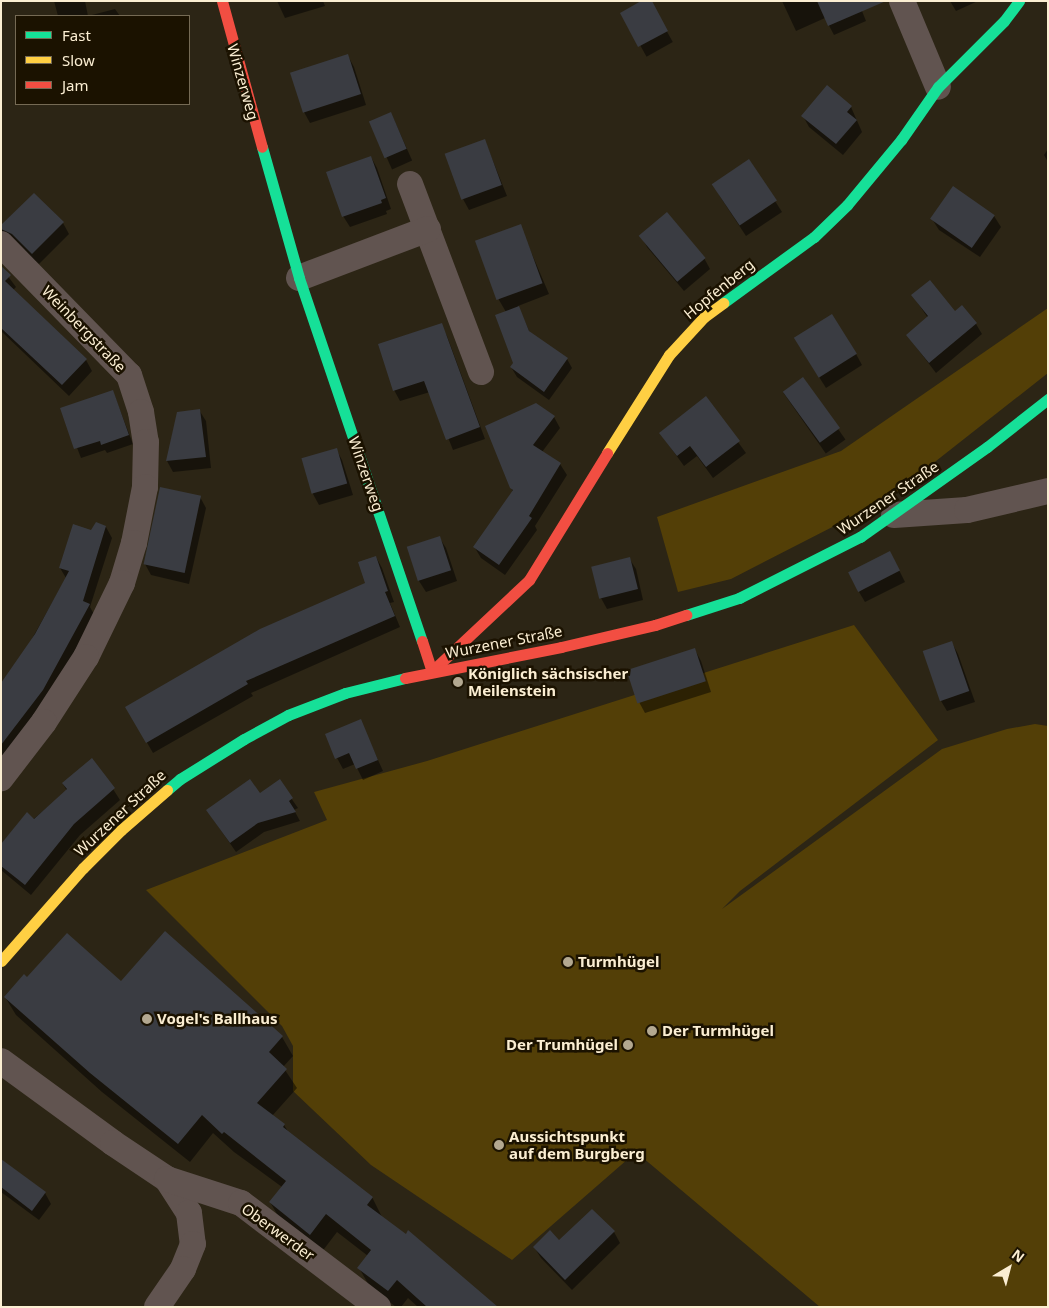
<!DOCTYPE html>
<meta charset="utf-8">
<style>
body{margin:0}
#map{position:relative;width:1049px;height:1308px;overflow:hidden;background:#2c2515;font-family:"Noto Sans",sans-serif}
div>[style]{position:absolute}
[style*='--x']{left:calc(var(--x)*1px);top:calc(var(--y)*1px);width:calc(var(--w)*1px);rotate:calc(var(--a)*1deg)}
.green>*{inset:0;background:#533f07}
.shadow>*{inset:0;background:#0007;transform-origin:0 0}
.building>*{inset:0;background:#3a3c42;transform-origin:0 0}
.street>*{height:26px;margin:-13px;padding:0 13px;transform-origin:13px;border-radius:13px;background:#615450}
.fast>*{height:11px;margin:-5.5px;padding:0 5.5px;transform-origin:5.5px;border-radius:5.5px;background:#16e098}
.slow>*{height:11px;margin:-5.5px;padding:0 5.5px;transform-origin:5.5px;border-radius:5.5px;background:#ffcf43}
.jam>*{height:11px;margin:-5.5px;padding:0 5.5px;transform-origin:5.5px;border-radius:5.5px;background:#f24e42}
.dots>*{width:14px;height:14px;translate:-50% -50%;box-sizing:border-box;border:2px solid #1b1200;border-radius:50%}
span{translate:-50% -50%;white-space:nowrap;text-align:center;line-height:1.15;-webkit-text-stroke:5px #1b1200;paint-order:stroke}
.street-label{font-size:15px;color:#fbeed2}
.poi-label{font-size:15px;color:#fbeed2;font-weight:700}
.left{translate:0 -50%;text-align:left}
.right{translate:-100% -50%;text-align:right}
.frame{position:absolute;inset:0;border:2px solid #fbeed2;pointer-events:none}
.legend{position:absolute;left:15px;top:15px;width:175px;height:90px;box-sizing:border-box;background:#1b1200;border:1px solid #756a54;margin:0;padding:6px 9px;list-style:none;font-size:15px;color:#fbeed2}
.legend li{display:flex;align-items:center;gap:10px;height:25px}
.legend b{width:25px;border:1px solid #756a54}
.north{position:absolute;left:984px;top:1243px;width:50px;height:50px;-webkit-text-stroke:4px #1b1200;paint-order:stroke;rotate:37deg;font-size:14px;font-weight:700;line-height:20px;text-align:center;color:#fbeed2}
.north::after{content:'';display:block;margin:auto;width:18px;height:22px;background:#fbeed2;clip-path:polygon(50% 0,100% 100%,50% 72%,0 100%)}
</style>
<div id="map">
<div class="green">
<div style="clip-path:polygon(1048px 308px,1048px 373px,889px 498px,731px 579px,678px 592px,657px 517px,841px 451px)"></div>
<div style="clip-path:polygon(854px 625px,938px 740px,740px 891px,722px 909px,942px 749px,1007px 729px,1035px 724px,1048px 726px,1048px 1307px,820px 1307px,636px 1152px,512px 1260px,371px 1165px,293px 1091px,293px 1046px,282px 1026px,146px 890px,327px 820px,314px 792px,427px 761px)"></div>
</div>
<div class="shadow">
<div style="clip-path:polygon(54px 1px,85px 1px,88px 16px,115px 9px,120px 16px,58px 16px)"></div>
<div style="clip-path:polygon(277px 1px,323px 1px,325px 6px,285px 18px)"></div>
<div style="left:650px;top:1px;width:47px;height:30px;rotate:61deg"></div>
<div style="clip-path:polygon(782px 1px,858px 1px,866px 21px,834px 35px,825px 18px,796px 31px)"></div>
<div style="clip-path:polygon(950px 1px,978px 1px,956px 11px)"></div>
<div style="clip-path:polygon(348px 56px,354px 67px,366px 105px,310px 123px,304px 112px,291px 74px)"></div>
<div style="clip-path:polygon(851px 107px,862px 132px,843px 155px,809px 127px,803px 116px)"></div>
<div style="left:391px;top:113px;width:52px;height:22px;rotate:66deg"></div>
<div style="clip-path:polygon(485px 141px,507px 196px,469px 210px,463px 199px)"></div>
<div style="clip-path:polygon(1048px 149px,1048px 162px,1044px 155px)"></div>
<div style="clip-path:polygon(371px 157px,377px 168px,391px 209px,386px 211px,387px 214px,350px 227px,343px 216px)"></div>
<div style="clip-path:polygon(749px 160px,782px 212px,746px 236px,719px 195px)"></div>
<div style="clip-path:polygon(994px 216px,1001px 227px,980px 257px,939px 230px,932px 219px)"></div>
<div style="clip-path:polygon(63px 223px,69px 234px,39px 264px,1px 234px,1px 227px)"></div>
<div style="clip-path:polygon(520px 226px,549px 294px,518px 306px,530px 333px,567px 359px,572px 368px,549px 400px,517px 377px,511px 367px,514px 363px,506px 312px,499px 300px,477px 242px)"></div>
<div style="clip-path:polygon(641px 236px,704px 258px,710px 269px,684px 291px,647px 247px)"></div>
<div style="clip-path:polygon(1px 267px,16px 287px,13px 290px,86px 360px,92px 371px,69px 396px,1px 331px)"></div>
<div style="clip-path:polygon(913px 296px,955px 312px,976px 324px,982px 334px,936px 373px,907px 335px,928px 318px)"></div>
<div style="clip-path:polygon(441px 325px,447px 336px,485px 439px,453px 450px,430px 392px,400px 401px,394px 390px)"></div>
<div style="clip-path:polygon(802px 350px,856px 354px,862px 365px,826px 388px)"></div>
<div style="left:803px;top:379px;width:74px;height:24px;rotate:55deg"></div>
<div style="clip-path:polygon(113px 392px,133px 444px,107px 453px,105px 450px,81px 458px,62px 409px)"></div>
<div style="clip-path:polygon(706px 398px,746px 453px,713px 478px,697px 456px,684px 466px,660px 433px)"></div>
<div style="clip-path:polygon(199px 410px,206px 421px,211px 468px,173px 472px,167px 461px,178px 413px)"></div>
<div style="clip-path:polygon(554px 417px,560px 428px,542px 452px,560px 464px,567px 475px,535px 526px,537px 530px,505px 575px,481px 558px,475px 548px,513px 492px,486px 426px)"></div>
<div style="clip-path:polygon(336px 449px,342px 460px,353px 495px,319px 505px,313px 494px,303px 459px)"></div>
<div style="clip-path:polygon(200px 497px,206px 508px,189px 584px,151px 575px,145px 564px)"></div>
<div style="clip-path:polygon(106px 527px,112px 538px,90px 607px,95px 616px,49px 700px,6px 757px,1px 754px,1px 686px,20px 660px,66px 578px,60px 568px,92px 532px)"></div>
<div style="clip-path:polygon(439px 537px,446px 548px,457px 581px,426px 592px,419px 581px,408px 547px)"></div>
<div style="clip-path:polygon(376px 557px,382px 568px,394px 602px,390px 603px,400px 627px,251px 693px,253px 696px,153px 753px,127px 708px,366px 584px)"></div>
<div style="clip-path:polygon(629px 558px,636px 569px,643px 600px,607px 609px,601px 598px,593px 567px)"></div>
<div style="clip-path:polygon(896px 564px,905px 582px,865px 602px,859px 592px)"></div>
<div style="clip-path:polygon(952px 643px,958px 654px,975px 702px,947px 711px,941px 701px)"></div>
<div style="clip-path:polygon(695px 650px,701px 661px,711px 692px,645px 713px,639px 702px)"></div>
<div style="clip-path:polygon(360px 720px,383px 771px,363px 780px,355px 764px,343px 769px,337px 758px)"></div>
<div style="clip-path:polygon(279px 781px,298px 808px,294px 810px,300px 821px,264px 832px,236px 852px,213px 819px,259px 795px)"></div>
<div style="clip-path:polygon(63px 784px,113px 789px,120px 800px,80px 835px,31px 895px,1px 870px,1px 846px,67px 791px)"></div>
<div style="clip-path:polygon(165px 933px,282px 1037px,293px 1056px,283px 1067px,297px 1088px,272px 1116px,284px 1125px,289px 1133px,372px 1197px,382px 1217px,490px 1307px,418px 1307px,408px 1298px,401px 1307px,396px 1307px,370px 1287px,359px 1268px,368px 1256px,337px 1232px,321px 1253px,281px 1221px,270px 1202px,282px 1187px,234px 1152px,213px 1133px,190px 1162px,102px 1092px,16px 1015px,5px 997px,27px 979px,121px 982px)"></div>
<div style="clip-path:polygon(1px 1161px,45px 1193px,51px 1204px,39px 1220px,1px 1192px)"></div>
<div style="clip-path:polygon(614px 1232px,620px 1243px,572px 1290px,541px 1258px,534px 1247px)"></div>
</div>
<div class="building">
<div style="clip-path:polygon(641px 1px,652px 1px,668px 31px,638px 47px,620px 13px)"></div>
<div style="clip-path:polygon(817px 1px,886px 1px,828px 26px)"></div>
<div style="left:348px;top:54px;width:42px;height:61px;rotate:72deg"></div>
<div style="clip-path:polygon(827px 85px,852px 106px,847px 112px,857px 120px,836px 144px,801px 116px)"></div>
<div style="left:391px;top:112px;width:40px;height:24px;rotate:67deg"></div>
<div style="left:485px;top:139px;width:49px;height:43px;rotate:70deg"></div>
<div style="clip-path:polygon(371px 156px,386px 198px,381px 200px,382px 203px,342px 217px,326px 172px)"></div>
<div style="left:749px;top:159px;width:50px;height:45px;rotate:56deg"></div>
<div style="left:953px;top:186px;width:51px;height:40px;rotate:35deg"></div>
<div style="clip-path:polygon(34px 193px,64px 222px,32px 254px,12px 234px,1px 229px,1px 225px)"></div>
<div style="left:667px;top:212px;width:60px;height:37px;rotate:50deg"></div>
<div style="left:521px;top:224px;width:63px;height:49px;rotate:70deg"></div>
<div style="clip-path:polygon(1px 266px,11px 275px,5px 281px,87px 359px,62px 385px,1px 328px)"></div>
<div style="clip-path:polygon(930px 280px,955px 311px,962px 305px,977px 323px,929px 363px,906px 335px,928px 316px,911px 295px)"></div>
<div style="clip-path:polygon(519px 306px,529px 331px,568px 358px,544px 392px,510px 367px,513px 363px,495px 315px)"></div>
<div style="left:832px;top:314px;width:47px;height:45px;rotate:58deg"></div>
<div style="clip-path:polygon(442px 323px,480px 427px,446px 440px,424px 381px,393px 391px,378px 344px)"></div>
<div style="left:803px;top:377px;width:63px;height:25px;rotate:54deg"></div>
<div style="clip-path:polygon(113px 390px,129px 435px,101px 445px,100px 441px,74px 449px,60px 408px)"></div>
<div style="clip-path:polygon(706px 396px,740px 441px,706px 467px,690px 446px,677px 456px,659px 433px)"></div>
<div style="clip-path:polygon(536px 403px,555px 416px,533px 445px,561px 463px,529px 516px,532px 518px,499px 565px,473px 547px,513px 490px,510px 488px,485px 426px)"></div>
<div style="clip-path:polygon(200px 409px,206px 457px,166px 461px,177px 412px)"></div>
<div style="left:337px;top:448px;width:37px;height:37px;rotate:74deg"></div>
<div style="left:160px;top:487px;width:42px;height:79px;rotate:12deg"></div>
<div style="clip-path:polygon(96px 522px,106px 526px,83px 601px,90px 604px,43px 690px,1px 745px,1px 683px,35px 634px,69px 571px,59px 568px,73px 524px,91px 530px)"></div>
<div style="left:440px;top:536px;width:36px;height:35px;rotate:72deg"></div>
<div style="left:890px;top:551px;width:22px;height:47px;rotate:63deg"></div>
<div style="clip-path:polygon(376px 556px,388px 591px,385px 592px,395px 616px,246px 681px,248px 684px,146px 743px,125px 707px,260px 629px,365px 583px,358px 562px)"></div>
<div style="left:630px;top:557px;width:33px;height:40px;rotate:76deg"></div>
<div style="left:952px;top:641px;width:53px;height:31px;rotate:71deg"></div>
<div style="left:695px;top:648px;width:35px;height:72px;rotate:72deg"></div>
<div style="clip-path:polygon(361px 719px,378px 760px,356px 769px,349px 753px,335px 759px,325px 734px)"></div>
<div style="clip-path:polygon(92px 758px,115px 788px,74px 824px,25px 885px,1px 866px,1px 844px,27px 812px,34px 819px,67px 789px,62px 783px)"></div>
<div style="clip-path:polygon(250px 779px,260px 793px,280px 779px,293px 798px,289px 801px,296px 812px,258px 823px,230px 843px,206px 810px)"></div>
<div style="clip-path:polygon(165px 931px,283px 1036px,269px 1052px,287px 1069px,257px 1103px,285px 1124px,283px 1127px,373px 1197px,367px 1205px,406px 1234px,408px 1230px,498px 1307px,427px 1307px,397px 1280px,388px 1291px,357px 1268px,371px 1250px,326px 1214px,310px 1235px,269px 1202px,286px 1181px,224px 1132px,222px 1134px,202px 1115px,178px 1144px,90px 1073px,4px 997px,24px 974px,27px 977px,67px 933px,121px 981px)"></div>
<div style="clip-path:polygon(1px 1159px,46px 1192px,32px 1211px,1px 1187px)"></div>
<div style="clip-path:polygon(592px 1209px,615px 1231px,565px 1280px,533px 1247px,550px 1230px,559px 1240px)"></div>
</div>
<div class="street">
<div style="--x:902;--y:1;--w:93;--a:67.3"></div>
<div style="--x:410;--y:184;--w:201;--a:69.3"></div>
<div style="--x:1;--y:244;--w:183;--a:45.7"></div>
<div style="--x:129;--y:375;--w:39;--a:72"></div>
<div style="--x:141;--y:412;--w:30;--a:81"></div>
<div style="--x:146;--y:442;--w:45;--a:91.3"></div>
<div style="--x:145;--y:487;--w:57;--a:101.1"></div>
<div style="--x:134;--y:543;--w:42;--a:106.7"></div>
<div style="--x:122;--y:583;--w:82;--a:115.9"></div>
<div style="--x:86;--y:657;--w:77;--a:122.9"></div>
<div style="--x:44;--y:722;--w:71;--a:127.5"></div>
<div style="--x:299;--y:278;--w:138;--a:-20.8"></div>
<div style="--x:894;--y:515;--w:73;--a:-3.9"></div>
<div style="--x:967;--y:510;--w:83;--a:-13.2"></div>
<div style="--x:1;--y:1061;--w:139;--a:36.2"></div>
<div style="--x:113;--y:1143;--w:65;--a:33.7"></div>
<div style="--x:167;--y:1179;--w:40;--a:57.1"></div>
<div style="--x:189;--y:1213;--w:31;--a:83"></div>
<div style="--x:193;--y:1244;--w:27;--a:112"></div>
<div style="--x:183;--y:1269;--w:46;--a:124.4"></div>
<div style="--x:167;--y:1179;--w:78;--a:18"></div>
<div style="--x:241;--y:1203;--w:172;--a:37.2"></div>
</div>
<div class="fast">
<div style="--x:262;--y:147;--w:136;--a:74.2"></div>
<div style="--x:299;--y:278;--w:383;--a:71.3"></div>
<div style="--x:723;--y:303;--w:112;--a:-36"></div>
<div style="--x:814;--y:237;--w:46;--a:-44.1"></div>
<div style="--x:847;--y:205;--w:85;--a:-50.3"></div>
<div style="--x:901;--y:140;--w:65;--a:-55.1"></div>
<div style="--x:938;--y:87;--w:93;--a:-45"></div>
<div style="--x:1004;--y:21;--w:25;--a:-53"></div>
<div style="--x:686;--y:615;--w:56;--a:-17.8"></div>
<div style="--x:739;--y:598;--w:136;--a:-26.8"></div>
<div style="--x:860;--y:537;--w:156;--a:-35.3"></div>
<div style="--x:987;--y:447;--w:78;--a:-38.2"></div>
<div style="--x:167;--y:790;--w:17;--a:-40"></div>
<div style="--x:180;--y:779;--w:75;--a:-32"></div>
<div style="--x:244;--y:739;--w:50;--a:-28.6"></div>
<div style="--x:288;--y:715;--w:61;--a:-21.1"></div>
<div style="--x:345;--y:693;--w:62;--a:-14"></div>
</div>
<div class="slow">
<div style="--x:607;--y:453;--w:116;--a:-57.7"></div>
<div style="--x:669;--y:355;--w:52;--a:-47.4"></div>
<div style="--x:704;--y:317;--w:24;--a:-36"></div>
<div style="--x:1;--y:961;--w:124;--a:-48.6"></div>
<div style="--x:83;--y:868;--w:54;--a:-45"></div>
<div style="--x:121;--y:830;--w:61;--a:-41"></div>
</div>
<div class="jam">
<div style="--x:222;--y:1;--w:151;--a:74.7"></div>
<div style="--x:422;--y:641;--w:32;--a:72"></div>
<div style="--x:432;--y:671;--w:133;--a:-43.2"></div>
<div style="--x:529;--y:580;--w:149;--a:-58.4"></div>
<div style="--x:405;--y:678;--w:159;--a:-11.2"></div>
<div style="--x:561;--y:647;--w:97;--a:-13.2"></div>
<div style="--x:655;--y:625;--w:33;--a:-18"></div>
</div>
<div class="dots">
<div style="left:458px;top:682px;background:#b3a890"></div>
<div style="left:568px;top:962px;background:#b3a890"></div>
<div style="left:147px;top:1019px;background:#b3a890"></div>
<div style="left:652px;top:1031px;background:#b3a890"></div>
<div style="left:628px;top:1045px;background:#b3a890"></div>
<div style="left:499px;top:1145px;background:#b3a890"></div>
</div>
<div class="street-label">
<span style="left:243px;top:82px;rotate:74deg">Winzerweg</span>
<span style="left:719px;top:289px;rotate:-39deg">Hopfenberg</span>
<span style="left:84px;top:329px;rotate:46deg">Weinbergstraße</span>
<span style="left:366px;top:474px;rotate:71deg">Winzerweg</span>
<span style="left:888px;top:498px;rotate:-34deg">Wurzener Straße</span>
<span style="left:504px;top:642px;rotate:-11deg">Wurzener Straße</span>
<span style="left:120px;top:813px;rotate:-43deg">Wurzener Straße</span>
<span style="left:278px;top:1232px;rotate:36deg">Oberwerder</span>
</div>
<div class="poi-label">
<span class="left" style="left:468px;top:682px">Königlich sächsischer<br>Meilenstein</span>
<span class="left" style="left:578px;top:962px">Turmhügel</span>
<span class="left" style="left:157px;top:1019px">Vogel's Ballhaus</span>
<span class="left" style="left:662px;top:1031px">Der Turmhügel</span>
<span class="right" style="left:618px;top:1045px">Der Trumhügel</span>
<span class="left" style="left:509px;top:1145px">Aussichtspunkt<br>auf dem Burgberg</span>
</div>
<div class="frame"></div>
<ul class="legend">
<li><b style="height:6px;background:#16e098"></b>Fast</li>
<li><b style="height:6px;background:#ffcf43"></b>Slow</li>
<li><b style="height:6px;background:#f24e42"></b>Jam</li>
</ul>
<div class="north">N</div>
</div>
